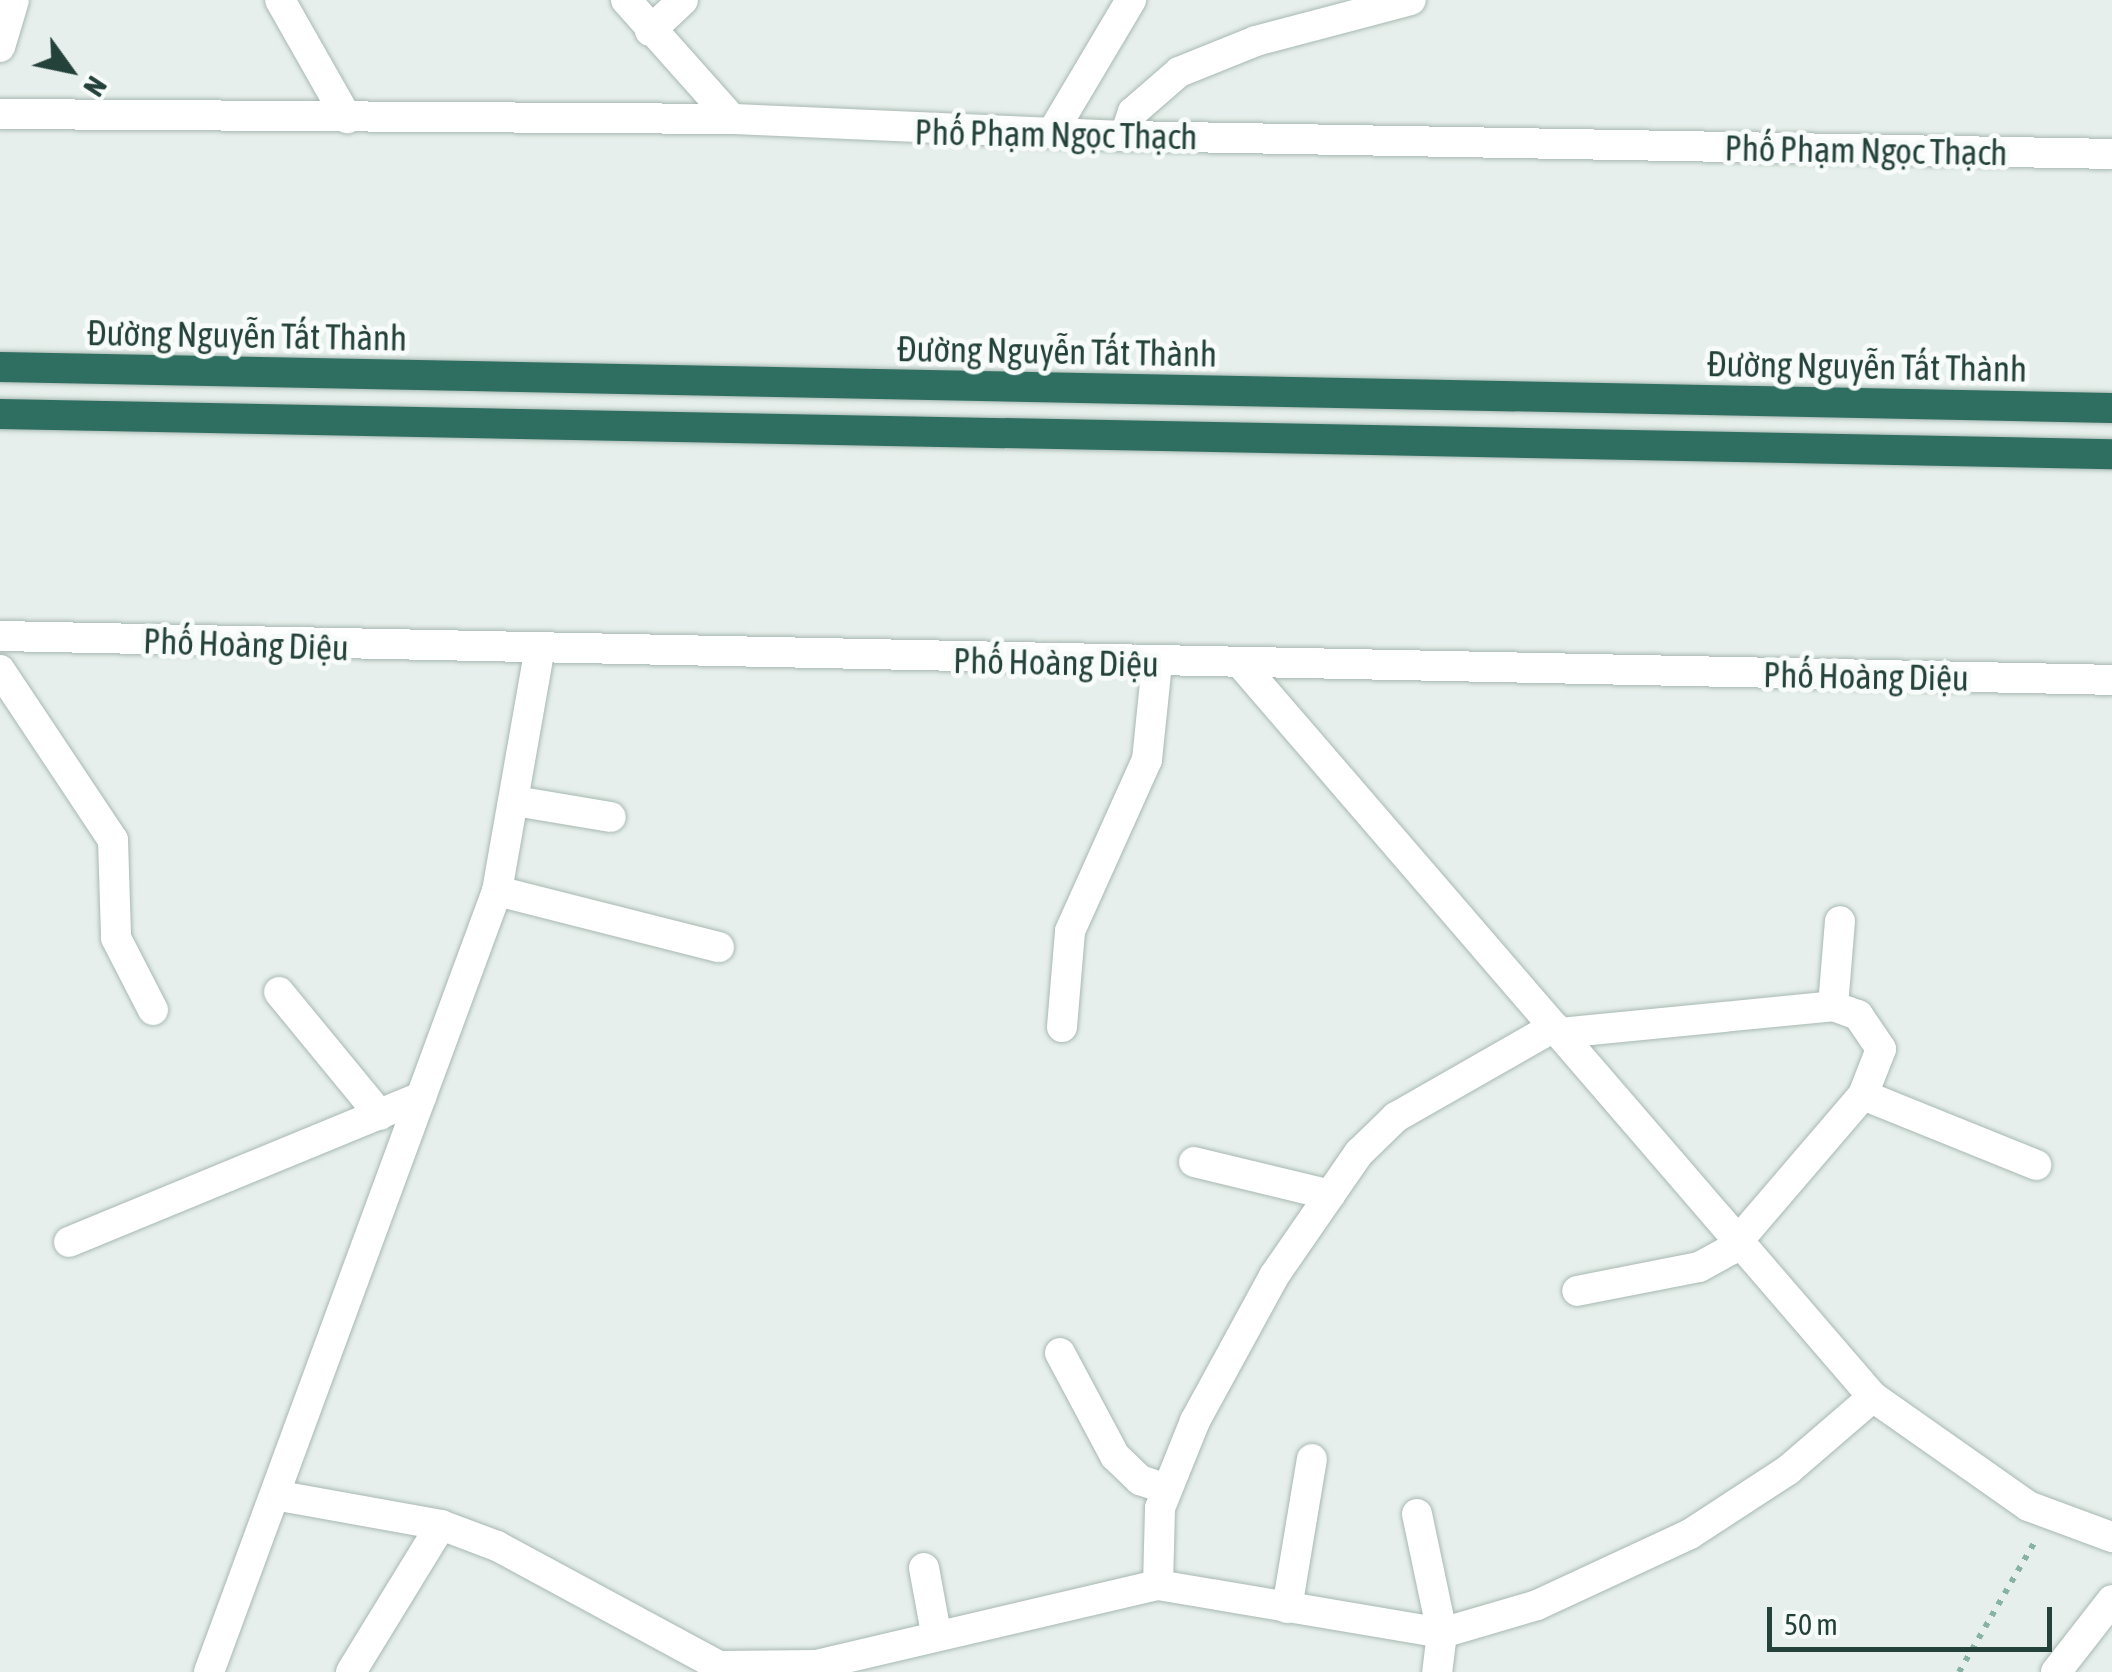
<!DOCTYPE html>
<meta charset="utf-8">
<style>
body{margin:0}
#map{position:relative;width:2112px;height:1672px;overflow:hidden;background:#e6efeb;font-family:"Asap Condensed",sans-serif}
div>[style]{position:absolute}
[style*='--x']{left:calc(var(--x)*1px);top:calc(var(--y)*1px);width:calc(var(--w)*1px);rotate:calc(var(--a)*1deg)}
.path>*{height:6px;margin-top:-3px;transform-origin:0;background:repeating-linear-gradient(90deg,#86b3a5 0 5px,transparent 0 13px)}
.roads{filter:drop-shadow(0 0 2px #a8b8b2) drop-shadow(0 0 2px #a8b8b2)}
.minor>*{height:30px;margin:-15px;padding:0 15px;transform-origin:15px;border-radius:15px;background:#fff}
.highway>*{height:30px;margin:-15px;padding:0 15px;transform-origin:15px;border-radius:15px;background:#2f6f62}
span{translate:-50% -50%;white-space:nowrap;text-align:center;line-height:1.15;-webkit-text-stroke:10px #f7fbf9;paint-order:stroke}
.street-label{font-size:35px;color:#24423a}
.north{position:absolute;left:20px;top:20px;width:100px;height:100px;-webkit-text-stroke:8px #f7fbf9;paint-order:stroke;rotate:123deg;font-size:28px;font-weight:700;line-height:40px;text-align:center;color:#24423a}
.north::after{content:'';display:block;margin:auto;width:35px;height:45px;background:#24423a;clip-path:polygon(50% 0,100% 100%,50% 72%,0 100%)}
.scale{position:absolute;left:1767px;top:1607px;width:285px;height:45px;box-sizing:border-box;border:5px solid #24423a;border-top:0;padding-left:12px;font-size:30px;line-height:35px;white-space:nowrap;color:#24423a;-webkit-text-stroke:8px #f7fbf9;paint-order:stroke}
</style>
<div id="map">
<div class="path">
<div style="--x:1959;--y:1672;--w:149;--a:-59.8"></div>
</div>
<div class="roads">
<div class="minor">
<div style="--x:280;--y:0;--w:136;--a:60.4"></div>
<div style="--x:626;--y:0;--w:159;--a:48.3"></div>
<div style="--x:650;--y:31;--w:45;--a:-43.2"></div>
<div style="--x:0;--y:47;--w:49;--a:-73.4"></div>
<div style="--x:0;--y:114;--w:732;--a:0.39"></div>
<div style="--x:732;--y:119;--w:393;--a:2.5"></div>
<div style="--x:1125;--y:136;--w:987;--a:1.04"></div>
<div style="--x:1052;--y:133;--w:155;--a:-59.3"></div>
<div style="--x:1125;--y:136;--w:25;--a:-72"></div>
<div style="--x:1133;--y:112;--w:61;--a:-41"></div>
<div style="--x:1179;--y:72;--w:83;--a:-21.9"></div>
<div style="--x:1256;--y:41;--w:160;--a:-14.8"></div>
<div style="--x:0;--y:636;--w:2112;--a:1.19"></div>
<div style="--x:1242;--y:665;--w:966;--a:49.24"></div>
<div style="--x:1873;--y:1397;--w:189;--a:35.1"></div>
<div style="--x:2028;--y:1506;--w:90;--a:20.3"></div>
<div style="--x:0;--y:670;--w:204;--a:56.4"></div>
<div style="--x:113;--y:840;--w:98;--a:88.2"></div>
<div style="--x:116;--y:938;--w:81;--a:62.8"></div>
<div style="--x:515;--y:801;--w:97;--a:9.5"></div>
<div style="--x:497;--y:891;--w:229;--a:14.2"></div>
<div style="--x:279;--y:992;--w:159;--a:50.6"></div>
<div style="--x:1833;--y:1006;--w:85;--a:-85.3"></div>
<div style="--x:1062;--y:1027;--w:96;--a:-85.2"></div>
<div style="--x:1070;--y:931;--w:188;--a:-65.8"></div>
<div style="--x:1147;--y:760;--w:97;--a:-84.1"></div>
<div style="--x:1560;--y:1033;--w:274;--a:-5.6"></div>
<div style="--x:1833;--y:1006;--w:27;--a:20"></div>
<div style="--x:1858;--y:1015;--w:41;--a:55.9"></div>
<div style="--x:1881;--y:1049;--w:49;--a:111.4"></div>
<div style="--x:1863;--y:1095;--w:204;--a:130.6"></div>
<div style="--x:1730;--y:1250;--w:35;--a:151"></div>
<div style="--x:1699;--y:1267;--w:124;--a:168.9"></div>
<div style="--x:1863;--y:1095;--w:187;--a:22"></div>
<div style="--x:1194;--y:1162;--w:140;--a:13.6"></div>
<div style="--x:69;--y:1242;--w:381;--a:-22.4"></div>
<div style="--x:1060;--y:1353;--w:117;--a:61.9"></div>
<div style="--x:1115;--y:1456;--w:35;--a:44"></div>
<div style="--x:1140;--y:1480;--w:28;--a:19"></div>
<div style="--x:280;--y:1496;--w:164;--a:10.2"></div>
<div style="--x:441;--y:1525;--w:60;--a:20.6"></div>
<div style="--x:497;--y:1546;--w:252;--a:28.4"></div>
<div style="--x:719;--y:1666;--w:97;--a:-0.6"></div>
<div style="--x:816;--y:1665;--w:351;--a:-13.2"></div>
<div style="--x:1158;--y:1585;--w:288;--a:9.6"></div>
<div style="--x:1442;--y:1633;--w:99;--a:-16.4"></div>
<div style="--x:1537;--y:1605;--w:169;--a:-24.9"></div>
<div style="--x:1690;--y:1534;--w:117;--a:-33.1"></div>
<div style="--x:1788;--y:1470;--w:112;--a:-40.7"></div>
<div style="--x:1417;--y:1514;--w:122;--a:78.1"></div>
<div style="--x:1442;--y:1633;--w:39;--a:97"></div>
<div style="--x:924;--y:1568;--w:66;--a:79.5"></div>
<div style="--x:1158;--y:1585;--w:77;--a:-88.5"></div>
<div style="--x:1160;--y:1508;--w:94;--a:-68.1"></div>
<div style="--x:1195;--y:1421;--w:165;--a:-61.4"></div>
<div style="--x:1274;--y:1276;--w:150;--a:-55.4"></div>
<div style="--x:1359;--y:1153;--w:52;--a:-44.2"></div>
<div style="--x:1396;--y:1117;--w:182;--a:-29.7"></div>
<div style="--x:1287;--y:1608;--w:151;--a:-80.5"></div>
<div style="--x:209;--y:1672;--w:832;--a:-69.76"></div>
<div style="--x:497;--y:891;--w:241;--a:-80"></div>
<div style="--x:351;--y:1672;--w:172;--a:-58.5"></div>
<div style="--x:2056;--y:1672;--w:91;--a:-52.1"></div>
</div>
<div class="highway">
<div style="--x:0;--y:367;--w:2112;--a:1.11"></div>
<div style="--x:0;--y:414;--w:2112;--a:1.09"></div>
</div>
</div>
<div class="street-label">
<span style="left:1056px;top:134px;rotate:1deg">Phố Phạm Ngọc Thạch</span>
<span style="left:1866px;top:150px;rotate:1deg">Phố Phạm Ngọc Thạch</span>
<span style="left:247px;top:335px;rotate:1deg">Đường Nguyễn Tất Thành</span>
<span style="left:1057px;top:351px;rotate:1deg">Đường Nguyễn Tất Thành</span>
<span style="left:1867px;top:366px;rotate:1deg">Đường Nguyễn Tất Thành</span>
<span style="left:246px;top:644px;rotate:2deg">Phố Hoàng Diệu</span>
<span style="left:1056px;top:662px;rotate:1deg">Phố Hoàng Diệu</span>
<span style="left:1866px;top:676px;rotate:1deg">Phố Hoàng Diệu</span>
</div>
<div class="north">N</div>
<div class="scale">50 m</div>
</div>
